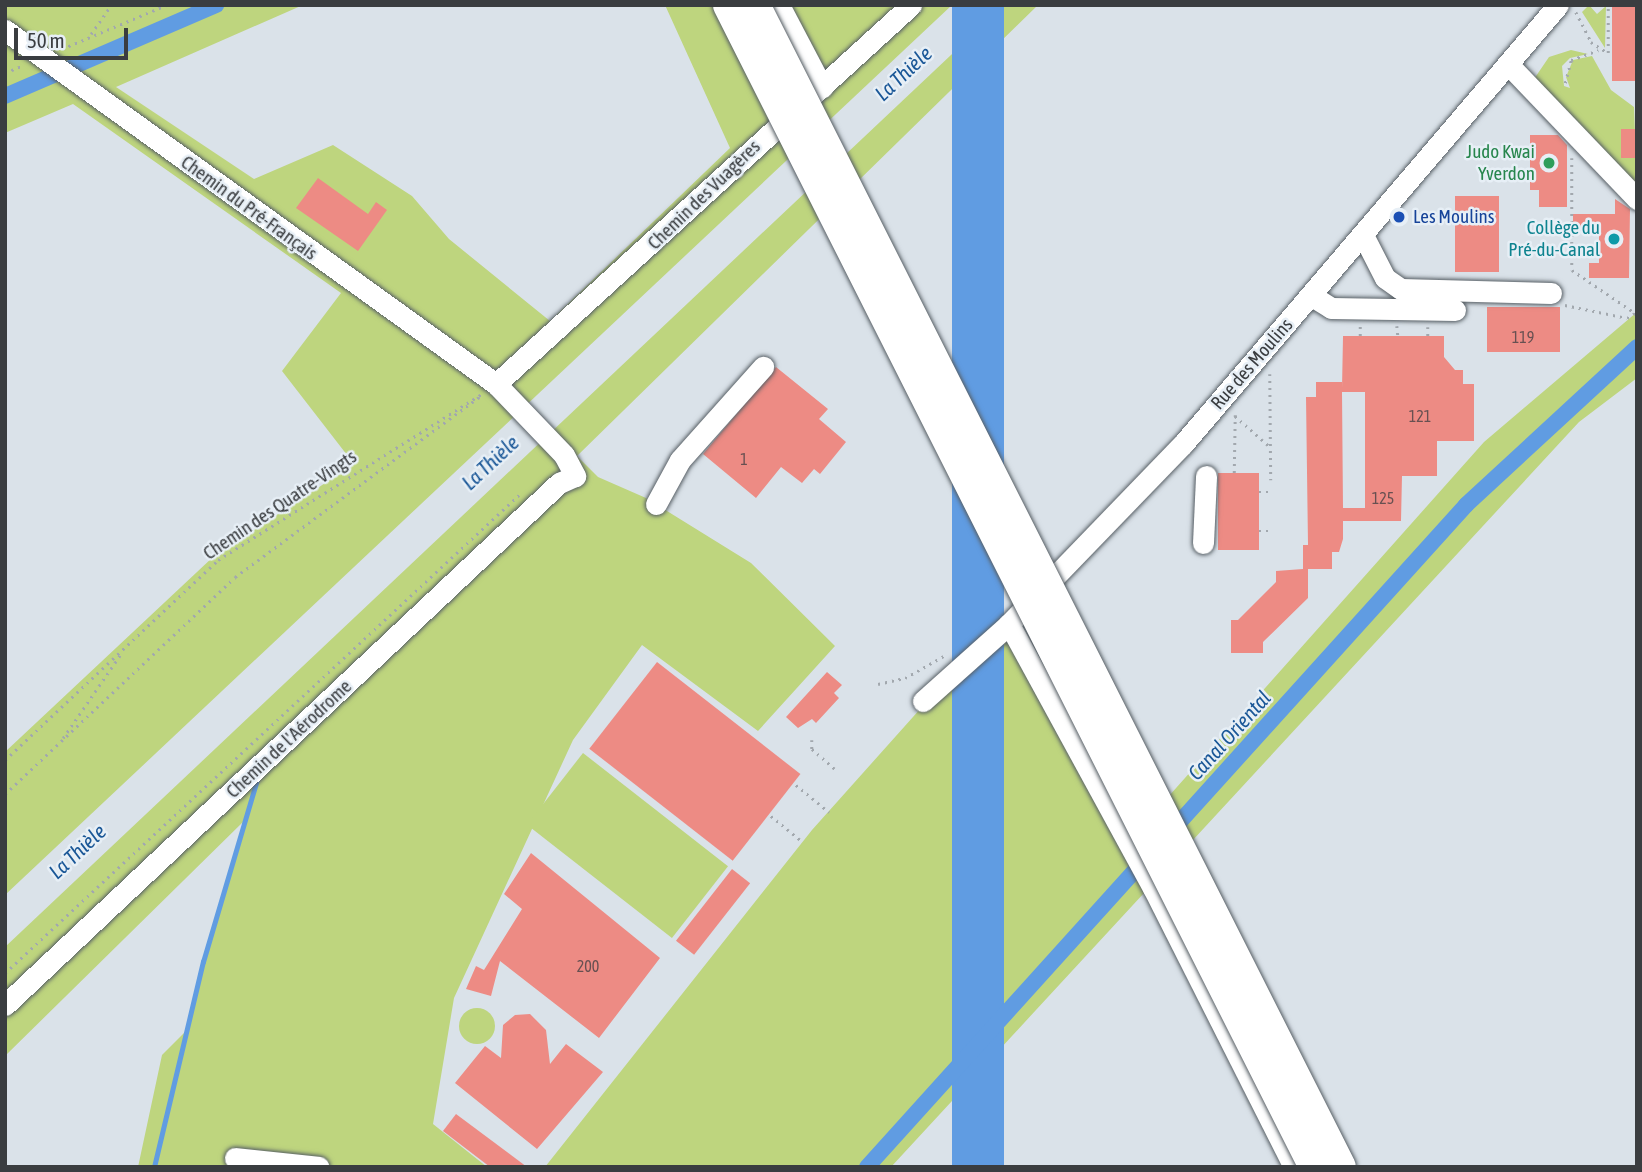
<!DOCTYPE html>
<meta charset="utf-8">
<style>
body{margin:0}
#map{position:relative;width:1642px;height:1172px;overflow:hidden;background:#dae2e9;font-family:"Asap Condensed",sans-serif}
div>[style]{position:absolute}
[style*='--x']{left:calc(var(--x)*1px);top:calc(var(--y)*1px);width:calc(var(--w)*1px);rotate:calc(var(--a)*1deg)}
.green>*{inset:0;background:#bed57e;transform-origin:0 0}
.round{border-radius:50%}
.water>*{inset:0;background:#609ce2;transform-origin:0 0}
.stream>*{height:4.5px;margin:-2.25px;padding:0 2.25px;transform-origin:2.25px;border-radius:2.25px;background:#609ce2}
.canal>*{height:16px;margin:-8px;padding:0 8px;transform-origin:8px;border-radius:8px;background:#609ce2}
.building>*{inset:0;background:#ed8b84;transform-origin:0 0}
.path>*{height:2.5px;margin-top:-1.25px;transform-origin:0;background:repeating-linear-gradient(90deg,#a2a8ae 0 2px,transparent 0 7px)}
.roads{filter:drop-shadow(0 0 2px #575f65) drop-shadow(0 0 2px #575f65)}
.minor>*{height:21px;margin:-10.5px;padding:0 10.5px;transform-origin:10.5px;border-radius:10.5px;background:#fff}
.bridges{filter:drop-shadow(0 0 2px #575f65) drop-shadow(0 0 2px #575f65)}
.highway-bridge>*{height:32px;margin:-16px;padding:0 16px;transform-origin:16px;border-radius:16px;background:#fff}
.dots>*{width:19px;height:19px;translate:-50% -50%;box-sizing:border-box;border:4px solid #e7eff6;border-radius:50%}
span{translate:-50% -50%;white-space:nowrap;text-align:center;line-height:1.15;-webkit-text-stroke:5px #e7eff6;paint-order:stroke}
.number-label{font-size:16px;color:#675051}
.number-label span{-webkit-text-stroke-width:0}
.leisure-label{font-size:19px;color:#27864d}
.right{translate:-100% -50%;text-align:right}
.street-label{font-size:19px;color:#3a3d40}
.transit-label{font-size:19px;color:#164399}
.left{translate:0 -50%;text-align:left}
.culture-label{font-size:19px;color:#0d838f}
.water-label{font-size:21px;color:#1a5797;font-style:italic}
.frame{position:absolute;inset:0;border:7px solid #3a3d40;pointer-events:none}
.scale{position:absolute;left:14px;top:28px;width:114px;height:32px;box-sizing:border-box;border:4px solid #3a3d40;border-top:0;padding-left:9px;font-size:21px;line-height:24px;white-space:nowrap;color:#3a3d40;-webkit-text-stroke:5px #e7eff6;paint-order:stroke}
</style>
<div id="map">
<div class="green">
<div style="clip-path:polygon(5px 5px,303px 5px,116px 87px,254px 179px,333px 145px,412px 196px,449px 239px,550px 321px,730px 148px,665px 5px,952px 5px,5px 895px,5px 752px,213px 557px,354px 464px,282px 371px,341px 293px,73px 104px,5px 133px)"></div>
<div style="clip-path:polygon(1004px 5px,1038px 5px,577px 456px,598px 477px,646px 498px,751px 563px,835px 646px,758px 731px,642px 645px,573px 740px,454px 998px,433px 1124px,487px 1167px,138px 1167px,162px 1055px,186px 1031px,243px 822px,5px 1056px,5px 947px)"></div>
<div style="clip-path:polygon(1589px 5px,1597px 14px,1606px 6px,1605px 48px,1582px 12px)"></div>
<div style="clip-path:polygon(1571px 50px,1588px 54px,1570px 58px,1562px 66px,1564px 86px,1570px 88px,1566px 77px,1573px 60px,1592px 56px,1611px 90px,1634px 107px,1637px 186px,1534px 79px,1549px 57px)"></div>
<div style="clip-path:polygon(1637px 312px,1637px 378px,1579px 422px,891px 1167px,545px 1167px,812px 830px,921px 708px,1009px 624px,1128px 842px,1484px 442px)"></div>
<div style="left:583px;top:753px;width:184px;height:91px;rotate:38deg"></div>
<div class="round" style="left:459px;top:1008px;width:36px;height:36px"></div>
</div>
<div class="water">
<div style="left:952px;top:5px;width:52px;height:1300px"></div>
</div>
<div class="stream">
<div style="--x:154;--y:1167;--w:211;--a:-76.6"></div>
<div style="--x:203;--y:962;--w:190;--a:-73.5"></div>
</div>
<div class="canal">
<div style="--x:5;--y:96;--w:230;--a:-23.3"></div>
<div style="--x:1167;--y:836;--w:446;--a:-47.9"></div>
<div style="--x:1466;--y:505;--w:233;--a:-42.7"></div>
<div style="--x:867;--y:1167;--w:418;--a:-47.9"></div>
</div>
<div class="building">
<div style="left:1612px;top:5px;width:25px;height:76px"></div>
<div style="left:1621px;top:129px;width:16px;height:29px"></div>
<div style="clip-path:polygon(1530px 135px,1558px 135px,1567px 145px,1567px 207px,1539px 207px,1539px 190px,1530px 190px)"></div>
<div style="clip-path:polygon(318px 178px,368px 214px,376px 202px,387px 210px,358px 251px,296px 208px)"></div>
<div style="left:1455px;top:196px;width:44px;height:76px"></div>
<div style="clip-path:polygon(1615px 199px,1630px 209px,1629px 278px,1589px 278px,1589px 263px,1599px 263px,1599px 231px,1573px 231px,1573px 214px,1615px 214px)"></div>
<div style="left:1487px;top:307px;width:73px;height:45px"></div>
<div style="clip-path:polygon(evenodd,1343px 336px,1444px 336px,1444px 357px,1455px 370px,1463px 370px,1463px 384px,1474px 384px,1474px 441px,1437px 441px,1437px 476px,1402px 476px,1401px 521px,1343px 521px,1343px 539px,1339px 552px,1332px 552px,1332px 569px,1308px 569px,1308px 598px,1263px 642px,1263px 653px,1231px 653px,1231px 620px,1238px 620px,1276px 582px,1276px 571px,1303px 569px,1303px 545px,1308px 545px,1306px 397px,1316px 397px,1316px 382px,1342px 382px,1342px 388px,1343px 336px,1342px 392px,1365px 392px,1365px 508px,1343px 508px,1342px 392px)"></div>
<div style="clip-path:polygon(776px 367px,828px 409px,819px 419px,846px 442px,820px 474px,814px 469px,802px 483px,781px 467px,756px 498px,703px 454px)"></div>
<div style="left:1218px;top:473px;width:41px;height:77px"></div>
<div style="left:657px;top:662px;width:182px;height:110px;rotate:38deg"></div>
<div style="clip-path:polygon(827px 672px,842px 685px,834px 693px,839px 698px,816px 723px,812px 719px,798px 728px,786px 717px)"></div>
<div style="clip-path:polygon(531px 853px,660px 958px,599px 1038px,500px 961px,491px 996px,466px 989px,476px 966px,484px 970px,522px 909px,504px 894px)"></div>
<div style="left:732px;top:869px;width:23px;height:91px;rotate:38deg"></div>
<div style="clip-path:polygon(530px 1014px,546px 1030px,550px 1064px,566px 1044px,603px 1072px,537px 1149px,455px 1083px,485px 1046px,501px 1058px,503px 1025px,515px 1015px)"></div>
<div style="clip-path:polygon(456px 1114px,527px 1167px,490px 1167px,443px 1131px)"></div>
</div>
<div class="path">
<div style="--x:1576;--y:12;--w:34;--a:63"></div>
<div style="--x:1591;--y:42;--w:20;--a:33"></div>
<div style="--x:1608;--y:53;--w:48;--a:-90"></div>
<div style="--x:91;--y:34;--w:35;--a:-55"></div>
<div style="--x:62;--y:49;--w:113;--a:-22.9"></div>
<div style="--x:5;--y:73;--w:21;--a:-23"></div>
<div style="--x:1565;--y:83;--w:24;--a:-75"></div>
<div style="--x:1571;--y:60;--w:29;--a:-20"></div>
<div style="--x:1572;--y:158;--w:112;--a:90"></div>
<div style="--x:1572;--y:270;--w:76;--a:34.3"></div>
<div style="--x:1565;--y:305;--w:63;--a:11.8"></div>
<div style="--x:1627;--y:318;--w:12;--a:-31"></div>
<div style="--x:1397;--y:326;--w:10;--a:84"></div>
<div style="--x:1428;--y:327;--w:9;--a:90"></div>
<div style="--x:1360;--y:336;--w:10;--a:-90"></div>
<div style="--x:1270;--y:374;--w:106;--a:89.5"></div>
<div style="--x:1235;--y:416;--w:45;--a:41.4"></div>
<div style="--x:1234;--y:473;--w:58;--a:-89"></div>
<div style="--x:1259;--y:492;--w:12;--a:0"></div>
<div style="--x:1259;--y:531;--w:12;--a:0"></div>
<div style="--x:878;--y:684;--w:28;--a:-13"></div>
<div style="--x:905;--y:678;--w:48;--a:-29.7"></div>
<div style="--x:63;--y:738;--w:102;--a:-55.4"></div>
<div style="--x:812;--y:740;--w:9;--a:90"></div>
<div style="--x:812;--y:749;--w:30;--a:41"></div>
<div style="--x:5;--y:760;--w:292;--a:-43.2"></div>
<div style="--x:218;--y:560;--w:312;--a:-32.2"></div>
<div style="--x:796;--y:785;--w:43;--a:39.3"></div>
<div style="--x:5;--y:794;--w:316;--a:-43.3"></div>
<div style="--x:235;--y:577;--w:307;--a:-36.4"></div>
<div style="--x:771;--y:816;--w:41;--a:39.1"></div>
<div style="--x:5;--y:973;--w:705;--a:-42.93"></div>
</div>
<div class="roads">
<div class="minor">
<div style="--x:779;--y:5;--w:93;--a:62.3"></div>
<div style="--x:5;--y:30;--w:605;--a:35.79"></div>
<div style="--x:496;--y:384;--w:98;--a:46.2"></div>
<div style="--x:564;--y:455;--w:24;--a:62"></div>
<div style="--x:575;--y:476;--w:17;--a:156"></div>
<div style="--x:559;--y:483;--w:761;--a:136.7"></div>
<div style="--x:1508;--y:64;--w:187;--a:46.3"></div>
<div style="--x:1363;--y:235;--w:48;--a:62.9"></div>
<div style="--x:1385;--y:278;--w:19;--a:35"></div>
<div style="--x:1401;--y:289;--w:150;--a:1.5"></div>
<div style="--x:1312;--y:296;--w:22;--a:32"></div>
<div style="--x:1331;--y:308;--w:124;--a:0.9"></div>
<div style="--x:496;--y:384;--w:562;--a:-42.4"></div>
<div style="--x:656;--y:504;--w:50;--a:-61.4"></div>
<div style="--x:680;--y:460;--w:125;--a:-48.3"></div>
<div style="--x:1203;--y:543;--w:67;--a:-87.4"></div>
<div style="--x:1009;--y:624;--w:301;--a:61.4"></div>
<div style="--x:1153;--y:888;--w:313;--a:63.2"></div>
<div style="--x:923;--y:701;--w:115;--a:-41.8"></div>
<div style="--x:1009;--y:624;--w:250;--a:-46"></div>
<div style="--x:1183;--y:444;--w:577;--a:-49.5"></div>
<div style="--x:235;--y:1158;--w:84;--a:6.1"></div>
</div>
</div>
<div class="bridges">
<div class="highway-bridge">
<div style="--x:729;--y:5;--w:1301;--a:63.24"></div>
<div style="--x:754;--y:5;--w:1301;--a:63.24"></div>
</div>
</div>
<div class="dots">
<div style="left:1549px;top:163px;background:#2e9e5b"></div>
<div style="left:1399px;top:217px;background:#1a4fb4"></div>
<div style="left:1614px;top:239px;background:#0f9aa8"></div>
</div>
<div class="number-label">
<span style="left:1523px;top:337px">119</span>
<span style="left:1420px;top:416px">121</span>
<span style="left:744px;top:459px">1</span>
<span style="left:1383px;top:498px">125</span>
<span style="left:588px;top:966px">200</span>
</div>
<div class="leisure-label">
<span class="right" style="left:1535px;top:163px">Judo Kwai<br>Yverdon</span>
</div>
<div class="street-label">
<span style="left:704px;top:195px;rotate:-44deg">Chemin des Vuagères</span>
<span style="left:249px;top:208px;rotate:36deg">Chemin du Pré-Français</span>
<span style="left:1252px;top:364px;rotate:-49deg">Rue des Moulins</span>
<span style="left:280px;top:505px;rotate:-34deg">Chemin des Quatre-Vingts</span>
<span style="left:289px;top:739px;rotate:-43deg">Chemin de l'Aérodrome</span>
</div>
<div class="transit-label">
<span class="left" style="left:1413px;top:217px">Les Moulins</span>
</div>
<div class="culture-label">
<span class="right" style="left:1600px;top:239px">Collège du<br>Pré-du-Canal</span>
</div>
<div class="water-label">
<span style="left:903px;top:73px;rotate:-43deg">La Thièle</span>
<span style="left:490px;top:462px;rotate:-43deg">La Thièle</span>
<span style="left:1229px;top:735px;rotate:-48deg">Canal Oriental</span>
<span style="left:77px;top:851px;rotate:-43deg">La Thièle</span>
</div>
<div class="frame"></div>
<div class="scale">50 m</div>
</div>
